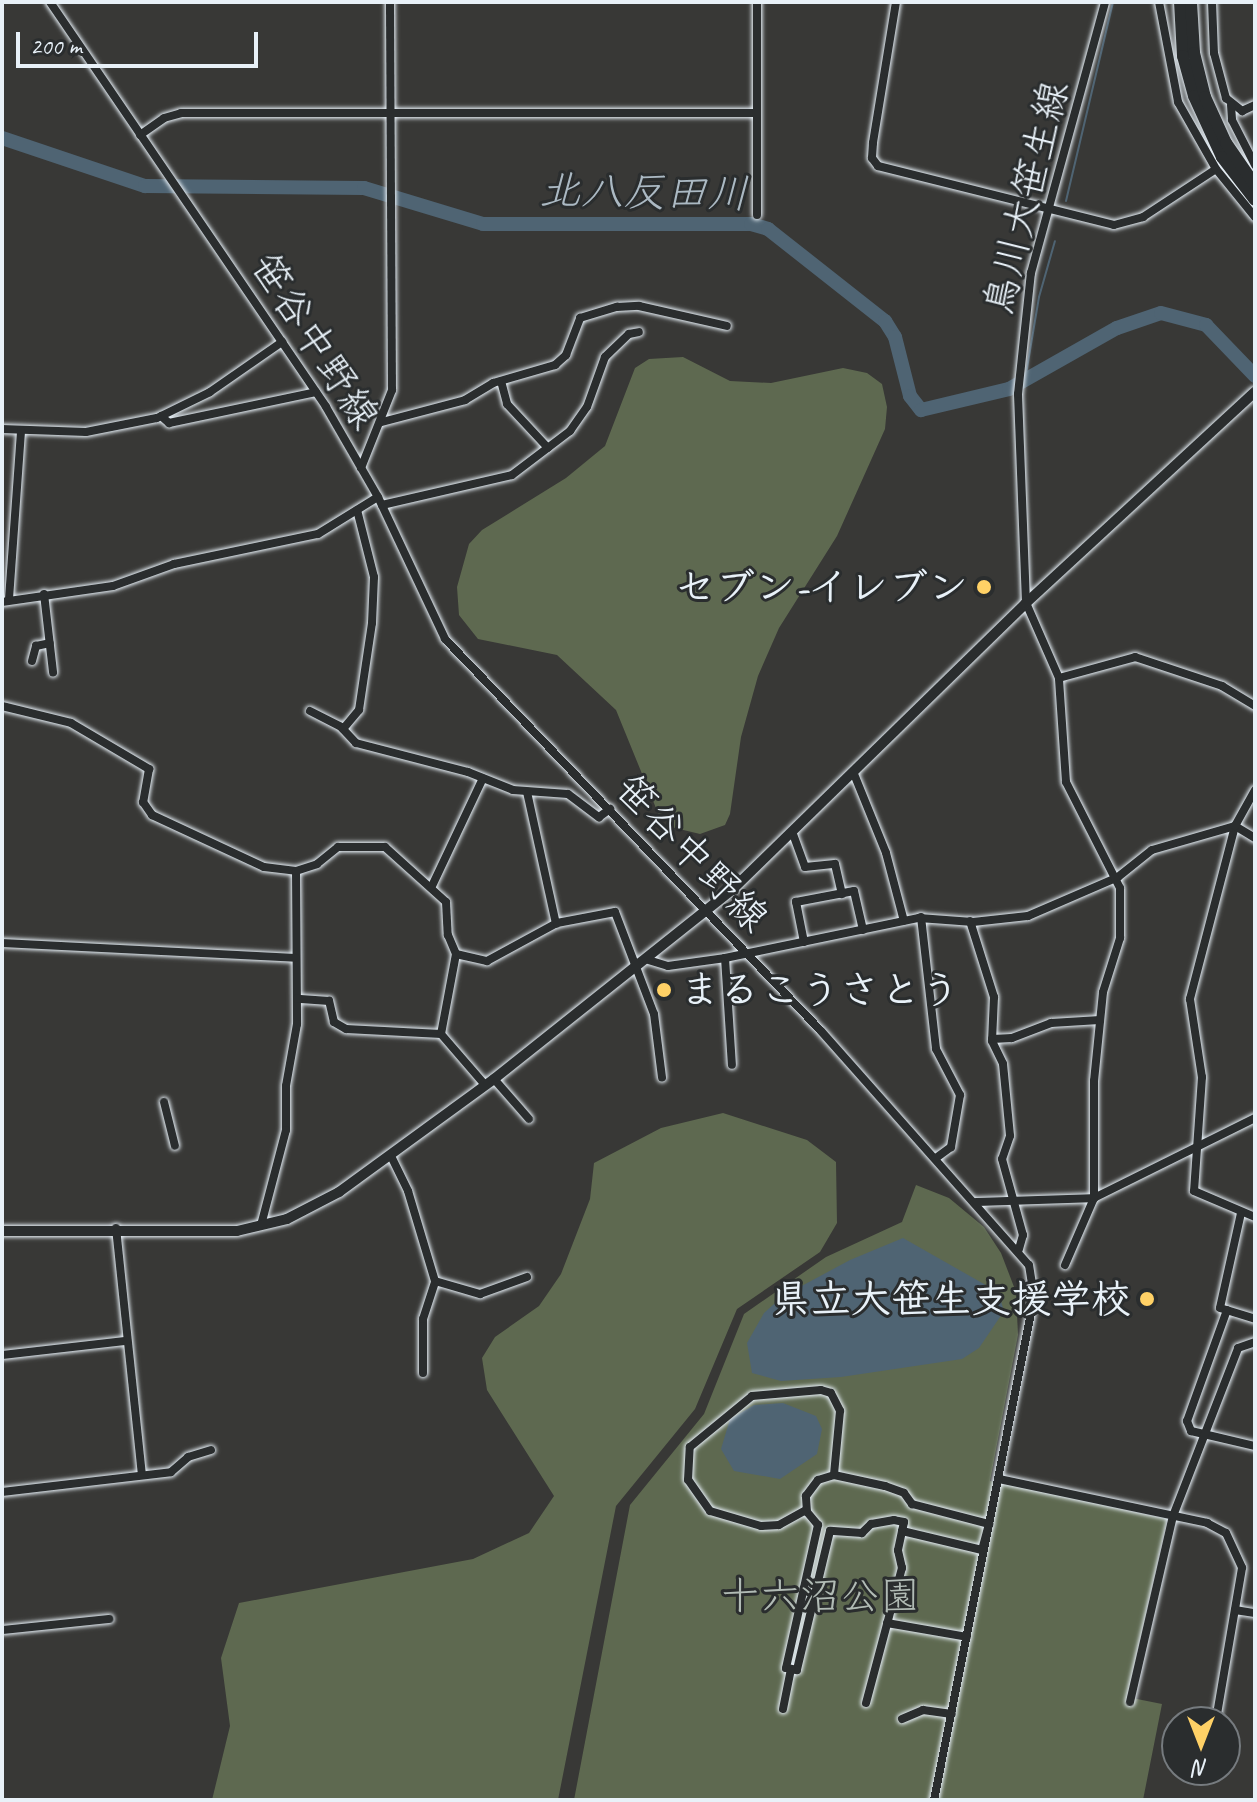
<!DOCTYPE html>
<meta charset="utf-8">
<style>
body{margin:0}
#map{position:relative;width:1257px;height:1802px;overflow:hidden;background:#383836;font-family:Caveat,"Klee One",sans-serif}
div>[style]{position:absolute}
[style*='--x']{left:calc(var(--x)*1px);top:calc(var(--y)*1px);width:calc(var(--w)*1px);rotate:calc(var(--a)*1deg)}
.green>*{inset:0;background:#5e6950}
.water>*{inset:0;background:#4f6473}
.stream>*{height:2px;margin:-1px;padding:0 1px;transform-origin:1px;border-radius:1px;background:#4f6473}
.river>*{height:14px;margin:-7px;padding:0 7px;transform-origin:7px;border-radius:7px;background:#4f6473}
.roads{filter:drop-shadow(0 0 2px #e8f1f8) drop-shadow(0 0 2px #e8f1f8)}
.minor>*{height:8px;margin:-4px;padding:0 4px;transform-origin:4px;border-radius:4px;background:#2a2d2e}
.major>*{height:10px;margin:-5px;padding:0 5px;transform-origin:5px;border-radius:5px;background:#2a2d2e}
.highway>*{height:12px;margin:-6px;padding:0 6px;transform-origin:6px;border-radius:6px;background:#2a2d2e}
.dots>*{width:22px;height:22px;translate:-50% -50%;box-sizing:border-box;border:4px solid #2a2d2e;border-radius:50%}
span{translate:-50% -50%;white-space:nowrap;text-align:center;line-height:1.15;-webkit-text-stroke:6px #2a2d2e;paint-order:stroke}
.street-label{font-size:40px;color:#e8f1f8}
.poi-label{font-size:40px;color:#e8f1f8;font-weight:700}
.right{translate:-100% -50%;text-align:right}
.left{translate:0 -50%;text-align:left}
.park-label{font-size:40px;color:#b1bbb5}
.water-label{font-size:42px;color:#abb9c3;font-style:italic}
.frame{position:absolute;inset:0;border:4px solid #e8f1f8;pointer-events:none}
.north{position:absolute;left:1161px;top:1706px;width:80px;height:80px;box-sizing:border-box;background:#2a2d2e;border:2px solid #767b7f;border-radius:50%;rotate:180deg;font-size:22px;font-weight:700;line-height:32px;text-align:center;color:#e8f1f8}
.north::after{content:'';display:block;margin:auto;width:28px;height:36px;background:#ffd166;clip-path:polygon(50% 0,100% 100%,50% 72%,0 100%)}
.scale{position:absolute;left:16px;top:32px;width:242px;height:36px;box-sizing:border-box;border:4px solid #e8f1f8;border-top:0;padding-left:10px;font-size:24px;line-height:28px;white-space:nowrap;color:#e8f1f8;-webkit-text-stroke:6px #2a2d2e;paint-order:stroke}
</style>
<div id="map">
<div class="green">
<div style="clip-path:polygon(683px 357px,730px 381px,771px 383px,843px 368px,867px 373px,882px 384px,887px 407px,885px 429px,837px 536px,779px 628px,758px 676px,741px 737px,730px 814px,725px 825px,700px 834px,671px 827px,658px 813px,616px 710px,557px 655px,478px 639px,459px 615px,457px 587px,469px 544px,482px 530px,566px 478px,605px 446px,635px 368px,649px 359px)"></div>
<div style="clip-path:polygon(723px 1113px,807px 1140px,836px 1162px,837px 1223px,820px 1252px,737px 1309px,695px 1409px,616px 1506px,558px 1800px,212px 1800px,230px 1726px,221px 1658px,239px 1603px,473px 1559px,529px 1533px,554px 1496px,487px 1390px,482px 1358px,495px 1337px,539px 1306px,561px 1274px,590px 1199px,594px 1163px,661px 1128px)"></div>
<div style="clip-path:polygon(916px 1185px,949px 1198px,984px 1227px,1001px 1253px,1016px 1292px,1018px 1335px,990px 1481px,1167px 1519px,1127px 1697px,1162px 1704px,1143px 1800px,574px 1800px,630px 1505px,704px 1414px,744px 1314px,826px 1257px,902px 1222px)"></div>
</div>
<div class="water">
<div style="clip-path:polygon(903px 1238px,998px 1292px,1004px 1311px,979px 1348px,962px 1359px,841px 1377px,781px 1381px,752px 1373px,747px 1343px,764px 1313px,783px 1296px,850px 1260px)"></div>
<div style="clip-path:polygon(783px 1403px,816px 1416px,822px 1429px,817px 1454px,780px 1479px,734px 1471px,721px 1449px,730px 1419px,754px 1405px)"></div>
</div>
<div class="stream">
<div style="--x:1066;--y:201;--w:204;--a:-76.7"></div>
<div style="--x:1025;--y:380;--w:84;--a:-80.4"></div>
<div style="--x:1039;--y:297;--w:58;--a:-74.1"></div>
</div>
<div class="river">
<div style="--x:2;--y:138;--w:151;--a:18.6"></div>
<div style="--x:145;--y:186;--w:219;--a:0.5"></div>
<div style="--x:364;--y:188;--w:124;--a:16.8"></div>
<div style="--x:483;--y:224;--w:268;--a:0"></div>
<div style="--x:751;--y:224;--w:18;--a:16"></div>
<div style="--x:768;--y:229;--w:149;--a:38.2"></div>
<div style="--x:885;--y:321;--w:19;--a:58"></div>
<div style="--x:895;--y:337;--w:61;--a:75.7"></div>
<div style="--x:910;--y:396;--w:18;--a:52"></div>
<div style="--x:921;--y:410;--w:90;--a:-13.4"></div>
<div style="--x:1009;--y:389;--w:124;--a:-29.5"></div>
<div style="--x:1117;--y:328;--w:46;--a:-18.8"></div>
<div style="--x:1161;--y:313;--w:47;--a:14.9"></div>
<div style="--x:1206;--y:325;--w:71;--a:46.1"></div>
</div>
<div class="roads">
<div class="minor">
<div style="--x:50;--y:2;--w:490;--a:55.7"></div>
<div style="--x:326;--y:407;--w:104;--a:60"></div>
<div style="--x:378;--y:497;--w:157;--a:64.7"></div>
<div style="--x:445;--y:639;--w:543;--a:46.19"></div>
<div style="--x:821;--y:1031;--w:313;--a:48.4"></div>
<div style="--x:1029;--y:1265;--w:33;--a:81"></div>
<div style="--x:1034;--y:1298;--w:512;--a:101.27"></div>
<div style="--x:896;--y:2;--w:143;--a:99.3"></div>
<div style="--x:873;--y:143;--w:15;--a:94"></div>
<div style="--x:872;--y:158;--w:10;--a:53"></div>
<div style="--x:878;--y:166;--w:243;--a:14"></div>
<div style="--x:1114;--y:225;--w:30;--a:-15"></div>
<div style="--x:1143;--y:217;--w:87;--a:-33.3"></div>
<div style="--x:1159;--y:2;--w:102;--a:79.2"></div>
<div style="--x:1178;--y:102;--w:77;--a:60.4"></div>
<div style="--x:1216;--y:169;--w:62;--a:50.9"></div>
<div style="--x:1212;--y:2;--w:51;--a:87.8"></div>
<div style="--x:1214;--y:53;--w:47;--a:75.1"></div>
<div style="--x:1226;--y:98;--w:21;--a:39"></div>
<div style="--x:1242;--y:111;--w:14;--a:-25"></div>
<div style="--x:1231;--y:105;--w:15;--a:86"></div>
<div style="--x:1232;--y:120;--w:51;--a:62.9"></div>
<div style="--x:140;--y:135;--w:29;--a:-35"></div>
<div style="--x:164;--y:118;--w:18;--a:-16"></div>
<div style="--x:181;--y:113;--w:575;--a:0"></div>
<div style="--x:757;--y:215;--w:213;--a:-90"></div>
<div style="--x:501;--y:381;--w:24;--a:75"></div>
<div style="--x:507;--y:404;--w:60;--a:47"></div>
<div style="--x:161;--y:416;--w:11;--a:41"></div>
<div style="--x:169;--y:423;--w:150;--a:-11.9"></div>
<div style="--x:382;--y:422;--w:86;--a:-14.8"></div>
<div style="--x:465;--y:400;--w:33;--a:-31"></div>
<div style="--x:493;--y:383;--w:65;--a:-16.2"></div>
<div style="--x:555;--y:365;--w:15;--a:-42"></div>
<div style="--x:566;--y:355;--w:40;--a:-69"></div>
<div style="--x:580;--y:318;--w:39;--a:-17"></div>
<div style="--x:617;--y:307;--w:22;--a:-3"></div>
<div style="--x:639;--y:306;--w:90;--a:12.8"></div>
<div style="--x:2;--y:429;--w:84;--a:2"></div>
<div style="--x:86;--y:432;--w:72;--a:-11.2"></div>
<div style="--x:157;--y:418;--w:59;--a:-26.1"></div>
<div style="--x:210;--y:392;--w:88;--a:-34.8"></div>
<div style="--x:361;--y:468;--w:84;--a:-68.3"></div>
<div style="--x:392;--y:390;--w:388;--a:-90.3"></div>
<div style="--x:382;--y:505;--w:133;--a:-13"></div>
<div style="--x:512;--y:475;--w:73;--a:-37.2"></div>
<div style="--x:570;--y:431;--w:29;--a:-55"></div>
<div style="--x:587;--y:407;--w:53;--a:-70.2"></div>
<div style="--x:605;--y:357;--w:33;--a:-44"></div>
<div style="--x:629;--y:334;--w:10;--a:-11"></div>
<div style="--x:44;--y:594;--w:79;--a:83.4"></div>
<div style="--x:9;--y:599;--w:169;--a:-85.9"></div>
<div style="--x:2;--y:602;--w:112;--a:-8.2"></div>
<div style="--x:113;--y:586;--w:65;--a:-19.8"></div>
<div style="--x:174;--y:564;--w:147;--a:-11.8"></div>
<div style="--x:318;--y:534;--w:70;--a:-31.7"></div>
<div style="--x:32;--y:661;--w:16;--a:-75"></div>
<div style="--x:36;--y:646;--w:14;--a:-12"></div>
<div style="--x:1059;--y:678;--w:79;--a:-15.4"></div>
<div style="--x:1135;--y:657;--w:92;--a:18.4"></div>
<div style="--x:1222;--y:686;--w:39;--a:31"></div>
<div style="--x:2;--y:706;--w:71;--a:13.8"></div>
<div style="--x:71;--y:723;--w:91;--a:30.5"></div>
<div style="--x:149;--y:769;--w:34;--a:100"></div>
<div style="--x:143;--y:802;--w:16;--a:55"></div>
<div style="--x:152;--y:815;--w:123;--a:24.9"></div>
<div style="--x:264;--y:867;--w:32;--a:7"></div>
<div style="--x:296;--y:871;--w:153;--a:89.6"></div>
<div style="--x:297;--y:1024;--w:63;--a:100.1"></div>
<div style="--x:286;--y:1086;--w:44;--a:90"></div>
<div style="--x:286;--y:1130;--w:98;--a:104.7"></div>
<div style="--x:310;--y:711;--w:35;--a:27"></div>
<div style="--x:341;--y:727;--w:22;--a:47"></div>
<div style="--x:356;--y:743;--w:116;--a:14.5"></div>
<div style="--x:468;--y:772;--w:48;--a:21.8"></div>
<div style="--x:513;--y:790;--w:55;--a:4.2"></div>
<div style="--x:568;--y:794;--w:39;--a:37"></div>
<div style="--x:599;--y:817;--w:14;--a:-36"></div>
<div style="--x:343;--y:729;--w:25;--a:-50"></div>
<div style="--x:359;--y:710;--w:88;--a:-81.5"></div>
<div style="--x:372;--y:623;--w:46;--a:-87.5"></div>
<div style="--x:374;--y:577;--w:69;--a:-104.2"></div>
<div style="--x:854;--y:774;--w:85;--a:67.9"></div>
<div style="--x:886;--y:853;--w:70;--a:75.2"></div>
<div style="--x:527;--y:792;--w:135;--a:77.6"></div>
<div style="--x:793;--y:834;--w:35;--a:70"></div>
<div style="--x:805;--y:867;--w:30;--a:-6"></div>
<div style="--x:835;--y:864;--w:31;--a:77"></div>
<div style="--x:1255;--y:838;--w:23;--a:-149"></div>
<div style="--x:1235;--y:826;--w:179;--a:104.6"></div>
<div style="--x:1190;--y:999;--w:79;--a:81.3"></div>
<div style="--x:1202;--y:1077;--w:114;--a:94"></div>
<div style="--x:1194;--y:1191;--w:66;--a:23.1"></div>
<div style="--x:296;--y:871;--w:22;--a:-18"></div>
<div style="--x:317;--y:864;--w:27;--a:-39"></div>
<div style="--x:338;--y:847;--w:47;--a:0"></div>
<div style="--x:385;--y:847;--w:82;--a:42"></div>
<div style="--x:446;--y:902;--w:33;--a:87"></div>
<div style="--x:448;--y:935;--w:21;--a:67"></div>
<div style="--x:456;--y:954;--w:81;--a:100.6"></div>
<div style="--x:441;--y:1034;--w:95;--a:-177"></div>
<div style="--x:346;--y:1029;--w:14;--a:-150"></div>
<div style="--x:334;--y:1022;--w:22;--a:-103"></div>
<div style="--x:329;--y:1001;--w:32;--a:-176"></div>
<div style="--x:432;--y:886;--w:119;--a:-64.7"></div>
<div style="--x:921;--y:917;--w:133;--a:83.5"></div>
<div style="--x:936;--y:1049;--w:52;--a:62.4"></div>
<div style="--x:960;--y:1095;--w:53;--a:99.8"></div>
<div style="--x:951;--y:1147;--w:19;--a:144"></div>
<div style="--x:970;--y:921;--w:80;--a:72.5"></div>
<div style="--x:994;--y:997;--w:44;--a:92.6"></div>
<div style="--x:992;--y:1041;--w:25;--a:64"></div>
<div style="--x:1003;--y:1064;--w:72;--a:84.4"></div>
<div style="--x:1010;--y:1136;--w:24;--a:109"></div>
<div style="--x:1002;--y:1159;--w:79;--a:74.6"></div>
<div style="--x:1023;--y:1235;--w:15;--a:106"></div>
<div style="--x:804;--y:942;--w:41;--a:-101.3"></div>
<div style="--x:796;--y:902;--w:59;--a:-10.7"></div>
<div style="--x:854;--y:891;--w:40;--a:77"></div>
<div style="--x:2;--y:943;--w:294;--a:2.9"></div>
<div style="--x:456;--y:954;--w:32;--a:13"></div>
<div style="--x:487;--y:961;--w:80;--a:-28.5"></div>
<div style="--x:557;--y:923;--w:59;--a:-10.7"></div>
<div style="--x:615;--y:912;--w:109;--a:69.1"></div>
<div style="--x:654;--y:1014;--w:64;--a:82.8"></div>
<div style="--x:725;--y:958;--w:107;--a:86.3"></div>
<div style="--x:645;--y:959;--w:24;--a:17"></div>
<div style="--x:668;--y:966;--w:58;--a:-8"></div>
<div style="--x:725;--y:958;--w:198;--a:-11.7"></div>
<div style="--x:919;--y:918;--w:54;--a:4.2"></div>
<div style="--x:973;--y:922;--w:55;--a:-6.2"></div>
<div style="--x:1028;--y:916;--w:98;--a:-23.4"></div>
<div style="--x:1118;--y:877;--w:43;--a:-38.5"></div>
<div style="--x:1152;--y:850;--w:86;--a:-16.1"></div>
<div style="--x:1235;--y:826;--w:41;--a:-60.9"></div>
<div style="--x:441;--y:1034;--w:67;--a:49.2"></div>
<div style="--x:992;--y:1039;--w:20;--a:-3"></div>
<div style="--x:1012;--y:1038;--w:42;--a:-21"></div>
<div style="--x:1051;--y:1023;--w:49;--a:-3.5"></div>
<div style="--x:494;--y:1079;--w:53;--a:48.8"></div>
<div style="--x:164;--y:1102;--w:45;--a:76"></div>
<div style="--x:391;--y:1156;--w:39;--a:64"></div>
<div style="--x:408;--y:1191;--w:94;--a:73.3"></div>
<div style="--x:435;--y:1281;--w:47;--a:16.1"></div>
<div style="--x:480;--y:1294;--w:50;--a:-19.9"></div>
<div style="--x:974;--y:1202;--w:120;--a:-1.9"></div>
<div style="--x:1094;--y:1198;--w:180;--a:-26.4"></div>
<div style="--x:1241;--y:1213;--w:97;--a:102.5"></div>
<div style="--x:1220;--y:1308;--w:37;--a:17"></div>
<div style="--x:116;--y:1228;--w:248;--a:84"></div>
<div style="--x:1065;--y:1265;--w:73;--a:-66.6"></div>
<div style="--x:1094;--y:1198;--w:117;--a:-90"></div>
<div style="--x:1094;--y:1081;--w:89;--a:-84.2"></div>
<div style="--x:1103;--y:992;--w:57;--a:-72.5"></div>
<div style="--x:1120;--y:938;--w:50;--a:-90"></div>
<div style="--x:1120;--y:888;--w:119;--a:-117"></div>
<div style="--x:1066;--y:782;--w:104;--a:-93.9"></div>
<div style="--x:1059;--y:678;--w:82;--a:-113.7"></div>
<div style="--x:1026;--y:603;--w:209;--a:-92.2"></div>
<div style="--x:1018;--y:394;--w:122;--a:-83.9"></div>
<div style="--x:1031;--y:273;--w:281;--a:-74.7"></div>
<div style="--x:1227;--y:1310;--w:118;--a:109.8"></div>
<div style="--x:1187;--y:1421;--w:11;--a:68"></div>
<div style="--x:1191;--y:1431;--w:66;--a:13.2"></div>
<div style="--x:2;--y:1355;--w:124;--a:-6.5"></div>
<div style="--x:423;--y:1373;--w:54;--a:-90"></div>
<div style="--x:423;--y:1319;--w:40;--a:-72"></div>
<div style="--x:834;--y:1475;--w:52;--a:12.2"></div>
<div style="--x:885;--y:1486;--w:20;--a:20"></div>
<div style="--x:904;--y:1493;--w:14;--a:54"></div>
<div style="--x:912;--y:1504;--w:80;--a:14.6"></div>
<div style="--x:989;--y:1524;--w:27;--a:105"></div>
<div style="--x:982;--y:1550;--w:82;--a:-166.6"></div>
<div style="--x:902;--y:1531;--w:9;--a:-77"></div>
<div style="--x:904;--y:1522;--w:10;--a:-169"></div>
<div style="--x:894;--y:1520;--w:23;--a:170"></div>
<div style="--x:871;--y:1524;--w:13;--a:135"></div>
<div style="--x:862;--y:1533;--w:32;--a:-176"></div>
<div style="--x:830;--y:1531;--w:143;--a:103.4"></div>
<div style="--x:797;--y:1670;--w:11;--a:-170"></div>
<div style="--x:786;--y:1668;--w:147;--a:-77.4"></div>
<div style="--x:818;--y:1525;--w:17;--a:-130"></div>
<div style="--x:807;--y:1512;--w:16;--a:-94"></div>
<div style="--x:806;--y:1496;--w:20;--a:-53"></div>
<div style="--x:818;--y:1480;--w:17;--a:-17"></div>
<div style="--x:999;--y:1479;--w:213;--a:11.9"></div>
<div style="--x:1207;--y:1523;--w:21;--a:28"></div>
<div style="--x:1226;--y:1533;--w:38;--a:65"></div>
<div style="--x:1242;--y:1568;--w:154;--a:99.7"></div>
<div style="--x:2;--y:1492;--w:170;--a:-6.7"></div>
<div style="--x:171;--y:1472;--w:23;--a:-41"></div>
<div style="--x:188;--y:1457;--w:24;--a:-17"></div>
<div style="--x:806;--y:1510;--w:31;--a:151"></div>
<div style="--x:779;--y:1525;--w:18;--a:177"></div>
<div style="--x:761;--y:1526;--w:53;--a:-163.6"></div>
<div style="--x:710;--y:1511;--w:38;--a:-125"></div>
<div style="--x:688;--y:1480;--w:33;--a:-87"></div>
<div style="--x:690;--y:1447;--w:80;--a:-39.4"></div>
<div style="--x:752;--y:1396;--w:69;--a:-5"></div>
<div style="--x:821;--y:1390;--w:10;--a:17"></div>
<div style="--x:831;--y:1393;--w:20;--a:63"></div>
<div style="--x:840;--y:1411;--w:64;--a:95.4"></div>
<div style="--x:1235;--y:1610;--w:20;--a:9"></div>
<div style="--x:887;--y:1623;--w:81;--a:9.9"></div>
<div style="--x:2;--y:1630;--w:108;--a:-5.9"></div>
<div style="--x:1130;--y:1702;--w:191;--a:-77"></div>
<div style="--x:1173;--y:1516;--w:180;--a:-68.8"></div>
<div style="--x:1238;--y:1348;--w:18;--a:-19"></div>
<div style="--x:866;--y:1703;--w:140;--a:-75.1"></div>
<div style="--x:902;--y:1568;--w:18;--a:-103"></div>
<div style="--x:898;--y:1550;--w:19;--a:-78"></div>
<div style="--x:783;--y:1709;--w:41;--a:-78.7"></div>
<div style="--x:902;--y:1719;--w:23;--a:-23"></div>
<div style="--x:923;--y:1710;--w:29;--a:8"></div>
</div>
<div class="major">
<div style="--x:2;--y:1231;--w:235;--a:0"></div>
<div style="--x:237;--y:1231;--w:51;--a:-13.5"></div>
<div style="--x:287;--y:1219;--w:59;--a:-27.4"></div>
<div style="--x:339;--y:1192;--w:192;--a:-36.1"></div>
<div style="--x:494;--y:1079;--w:307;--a:-38.5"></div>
<div style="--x:734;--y:888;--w:408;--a:-44.3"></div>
<div style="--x:1026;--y:603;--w:311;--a:-42.7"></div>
</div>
<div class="highway">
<div style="--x:1180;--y:2;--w:54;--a:86.8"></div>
<div style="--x:1183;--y:56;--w:41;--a:74.6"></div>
<div style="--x:1194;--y:96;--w:67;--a:65.3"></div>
<div style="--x:1222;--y:157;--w:54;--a:52.5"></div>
<div style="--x:1191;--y:2;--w:51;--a:86.6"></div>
<div style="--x:1194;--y:53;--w:45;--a:76"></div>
<div style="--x:1205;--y:97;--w:51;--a:65.5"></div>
<div style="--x:1226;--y:143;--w:51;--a:55.4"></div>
</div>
</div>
<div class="dots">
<div style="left:984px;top:587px;background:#ffd166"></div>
<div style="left:664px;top:990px;background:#ffd166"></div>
<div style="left:1147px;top:1299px;background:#ffd166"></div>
</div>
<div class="street-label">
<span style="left:1026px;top:198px;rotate:-76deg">鳥川大笹生線</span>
<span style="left:315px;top:341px;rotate:57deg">笹谷中野線</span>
<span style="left:692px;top:853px;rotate:46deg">笹谷中野線</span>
</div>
<div class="poi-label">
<span class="right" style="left:968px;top:587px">セブン-イレブン</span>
<span class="left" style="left:680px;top:990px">まるこうさとう</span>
<span class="right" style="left:1131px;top:1299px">県立大笹生支援学校</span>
</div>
<div class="park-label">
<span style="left:820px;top:1596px">十六沼公園</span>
</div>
<div class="water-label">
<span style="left:644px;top:193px;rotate:1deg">北八反田川</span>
</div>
<div class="frame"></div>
<div class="north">N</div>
<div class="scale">200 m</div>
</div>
